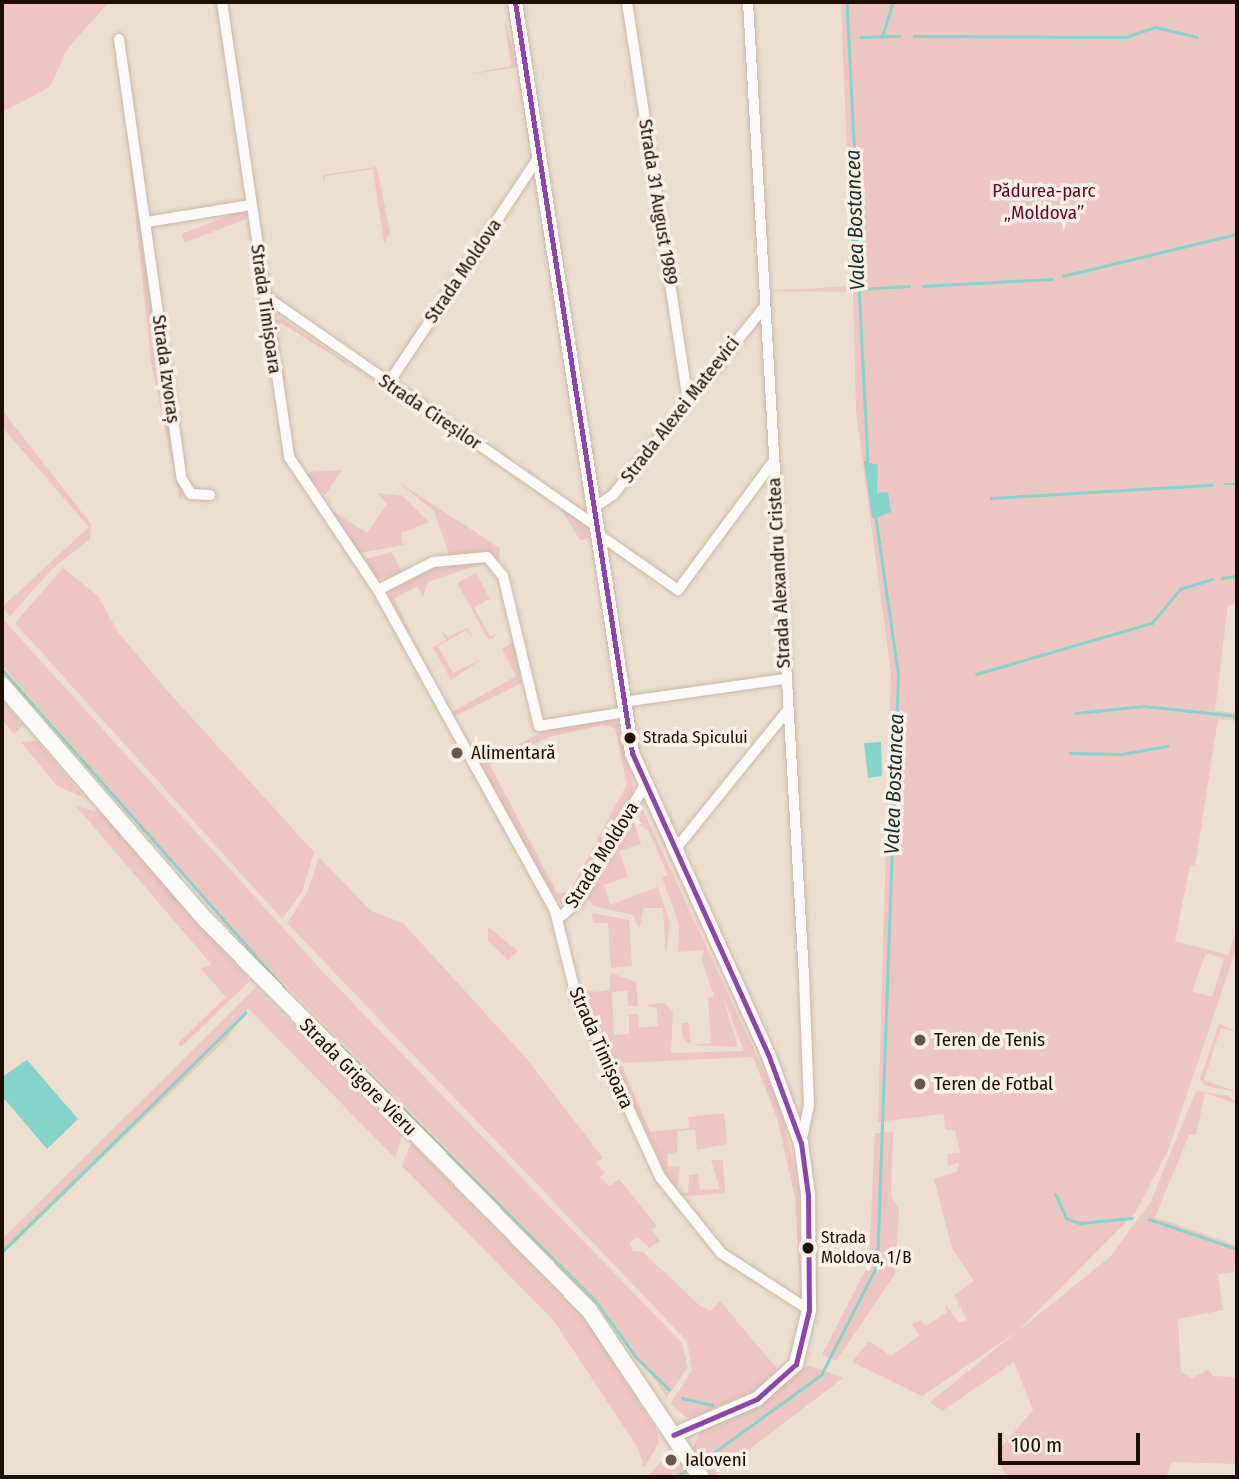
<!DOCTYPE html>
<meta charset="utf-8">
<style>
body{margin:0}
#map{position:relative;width:1239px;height:1479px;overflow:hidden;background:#eddfd0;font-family:"Fira Sans Condensed",sans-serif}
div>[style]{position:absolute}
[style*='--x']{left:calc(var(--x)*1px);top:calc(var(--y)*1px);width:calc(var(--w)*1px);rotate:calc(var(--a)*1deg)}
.green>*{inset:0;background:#edc5c2;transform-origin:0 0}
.water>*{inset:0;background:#84d4cb}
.stream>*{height:2.5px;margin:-1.25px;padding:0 1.25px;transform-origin:1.25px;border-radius:1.25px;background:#84d4cb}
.roads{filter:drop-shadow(0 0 2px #c7b9a9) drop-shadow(0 0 2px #c7b9a9)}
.minor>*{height:10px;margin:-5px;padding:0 5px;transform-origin:5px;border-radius:5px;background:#fcfaf8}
.tertiary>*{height:14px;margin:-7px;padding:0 7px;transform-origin:7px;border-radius:7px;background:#fcfaf8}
.secondary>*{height:16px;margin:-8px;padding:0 8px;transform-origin:8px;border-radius:8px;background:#fcfaf8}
.bus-1>*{height:5px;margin:-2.5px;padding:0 2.5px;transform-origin:2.5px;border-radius:2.5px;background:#8e44ad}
.dots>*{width:19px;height:19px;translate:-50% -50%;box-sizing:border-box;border:4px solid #f9f0e7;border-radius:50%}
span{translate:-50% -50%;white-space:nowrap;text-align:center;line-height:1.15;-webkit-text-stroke:7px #f9f0e7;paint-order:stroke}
.bus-label{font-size:17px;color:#1d0e00}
.left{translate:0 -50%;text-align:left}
.park-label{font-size:19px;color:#6e0028}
.street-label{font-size:19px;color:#1d0e00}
.poi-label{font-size:19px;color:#1d0e00}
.water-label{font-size:21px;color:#182e2c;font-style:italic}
.frame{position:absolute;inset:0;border:4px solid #1d0e00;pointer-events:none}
.scale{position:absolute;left:998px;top:1433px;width:142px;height:32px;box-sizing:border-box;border:4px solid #1d0e00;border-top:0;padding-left:9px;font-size:21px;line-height:24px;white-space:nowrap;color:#1d0e00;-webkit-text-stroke:5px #f9f0e7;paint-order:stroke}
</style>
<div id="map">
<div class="green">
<div style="clip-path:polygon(2px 2px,109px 2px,67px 49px,50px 87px,2px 112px)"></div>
<div style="clip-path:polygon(evenodd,841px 2px,1237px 2px,1237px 604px,1228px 605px,1215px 711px,1237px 713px,1237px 721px,1218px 719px,1195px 866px,1190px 865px,1175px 941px,1228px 955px,1237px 926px,1237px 947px,1168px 1150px,1136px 1212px,1018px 1331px,922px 1396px,852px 1362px,869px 1341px,891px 1356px,919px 1336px,912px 1324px,921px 1320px,926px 1326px,947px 1312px,945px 1303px,958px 1322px,967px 1321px,954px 1295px,974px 1281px,952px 1248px,934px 1179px,958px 1171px,959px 1162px,948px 1167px,947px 1154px,960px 1153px,955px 1130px,945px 1130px,944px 1114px,878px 1122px,891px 673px,856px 411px,853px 292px,769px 291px,852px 286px,841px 2px,1206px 953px,1224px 959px,1212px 997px,1192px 991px,1206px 953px)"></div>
<div style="clip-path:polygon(504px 17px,517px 67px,460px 76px,511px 66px)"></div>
<div style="clip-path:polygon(118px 48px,184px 493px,180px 500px,151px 362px)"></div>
<div style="clip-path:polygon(377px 167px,390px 233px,384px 243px,373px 169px,325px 176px,324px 186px,323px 175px)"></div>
<div style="left:244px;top:210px;width:9px;height:67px;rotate:69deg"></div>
<div style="clip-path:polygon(281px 318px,380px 385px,281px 323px,276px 326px,287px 400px,273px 322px)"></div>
<div style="clip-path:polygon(2px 410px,91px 524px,90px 539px,53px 568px,10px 616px,2px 607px,89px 527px,2px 427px)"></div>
<div style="clip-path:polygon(342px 470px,325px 495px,307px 477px,310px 472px)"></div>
<div style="clip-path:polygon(398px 482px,500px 548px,499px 559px,484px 551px,450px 557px,434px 511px)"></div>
<div style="clip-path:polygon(377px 493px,403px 496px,429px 522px,401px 533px,403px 545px,360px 553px,323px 505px,367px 533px,387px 504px)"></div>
<div style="clip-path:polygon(560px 508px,587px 526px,590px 538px,580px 540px)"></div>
<div style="clip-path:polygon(392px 552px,402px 573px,376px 579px,365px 559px)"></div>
<div style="clip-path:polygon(490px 561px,428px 582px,423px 597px,417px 586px,394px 599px,421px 654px,390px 597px,391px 587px,428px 566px)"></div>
<div style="clip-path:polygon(63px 568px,98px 596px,118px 632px,171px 695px,314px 852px,302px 892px,282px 919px,15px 623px)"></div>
<div style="clip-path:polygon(476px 573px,490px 599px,474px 607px,490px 636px,497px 633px,492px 639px,488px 639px,457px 583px)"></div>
<div style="clip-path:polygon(2px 618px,323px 972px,682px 1343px,688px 1367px,667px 1397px,598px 1301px,239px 937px,2px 665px)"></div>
<div style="clip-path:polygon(467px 628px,475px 640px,466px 630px,438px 646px,453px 673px,482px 659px,451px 680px,433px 647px,446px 640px,441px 630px,448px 637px)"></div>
<div style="clip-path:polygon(513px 642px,522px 683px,455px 716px,452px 712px,516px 676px,502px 649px)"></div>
<div style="clip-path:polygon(2px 700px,23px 725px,14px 734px,2px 720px)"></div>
<div style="clip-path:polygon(evenodd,611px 719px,618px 721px,634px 789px,564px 908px,517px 842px,479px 765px,552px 727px,611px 719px,603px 725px,615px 728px,627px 784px,569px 893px,557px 893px,490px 765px,549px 737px,603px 725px)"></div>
<div style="clip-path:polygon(37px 741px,85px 798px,57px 786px,21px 742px)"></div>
<div style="clip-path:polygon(76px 806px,102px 813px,250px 981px,181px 1047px,178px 1043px,226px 997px,201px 969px,211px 964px)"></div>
<div style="clip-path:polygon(641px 806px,781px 1108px,798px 1186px,801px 1298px,795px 1198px,777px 1118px,753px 1057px,621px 1063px,650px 1132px,689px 1128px,688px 1117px,724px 1113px,727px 1144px,697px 1150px,695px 1130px,678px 1131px,677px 1152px,667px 1154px,668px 1167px,680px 1166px,677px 1193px,688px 1193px,689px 1175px,698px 1174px,700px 1190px,720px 1189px,711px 1160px,723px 1160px,725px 1193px,677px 1197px,575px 979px,580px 989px,595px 992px,609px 990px,611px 973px,636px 982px,638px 1006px,628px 1006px,627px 991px,612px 992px,614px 1035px,629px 1034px,629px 1015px,638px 1014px,639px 1028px,658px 1026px,657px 1009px,645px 1005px,664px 1003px,673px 1011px,671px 1053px,744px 1051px,722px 994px,738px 1047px,691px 1045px,683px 1038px,682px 1023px,689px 1023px,691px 1045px,711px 1043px,708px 998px,714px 996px,702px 962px,704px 950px,678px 952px,679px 925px,662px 877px,668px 875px,648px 830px,639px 825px)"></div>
<div style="clip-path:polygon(632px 815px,641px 844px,619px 851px,628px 877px,604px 885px,610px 905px,658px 887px,670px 922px,666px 954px,663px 908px,644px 908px,639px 929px,633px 915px,594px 906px,587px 898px)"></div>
<div style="clip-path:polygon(319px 857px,371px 911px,403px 923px,526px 1058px,603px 1158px,596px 1163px,605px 1173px,600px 1177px,610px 1186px,619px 1179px,657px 1226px,652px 1230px,660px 1241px,649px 1248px,637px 1237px,630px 1243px,633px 1251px,643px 1252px,699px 1305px,710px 1311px,720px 1301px,779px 1371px,759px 1389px,688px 1419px,670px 1404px,692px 1370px,687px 1341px,287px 923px,307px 893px)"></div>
<div style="clip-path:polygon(592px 913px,629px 920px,632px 966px,611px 968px,608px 923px,593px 923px)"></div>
<div style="clip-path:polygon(488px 927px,518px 951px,508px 960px,488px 941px)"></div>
<div style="clip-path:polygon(256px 987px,402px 1135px,395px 1158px,248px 1008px,227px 1039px,2px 1254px,2px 1239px)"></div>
<div style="clip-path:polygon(1219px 1024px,1237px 1032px,1221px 1028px,1204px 1080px,1237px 1092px,1205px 1086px,1200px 1079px)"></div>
<div style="clip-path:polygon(1196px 1091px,1229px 1096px,1237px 1104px,1205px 1093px,1196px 1135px,1189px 1135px,1155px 1217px,1237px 1246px,1234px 1272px,1218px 1274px,1223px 1310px,1178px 1319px,1181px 1372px,1192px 1378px,1209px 1369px,1212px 1376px,1237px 1377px,1237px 1464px,1172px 1462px,1166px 1477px,1006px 1477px,997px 1452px,1033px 1410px,1014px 1362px,942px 1411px,930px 1402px,1110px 1257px,1151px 1201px)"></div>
<div style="clip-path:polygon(893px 1132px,891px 1195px,899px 1210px,895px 1274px,836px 1361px,822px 1355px,869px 1263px,875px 1133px)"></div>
<div style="clip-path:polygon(411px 1143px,586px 1320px,657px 1431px,659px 1443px,644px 1468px,638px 1448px,554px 1321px,402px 1166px)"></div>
<div style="clip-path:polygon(808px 1365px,843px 1378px,713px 1477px,692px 1449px,701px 1431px,754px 1407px)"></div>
<div style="clip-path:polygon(674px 1453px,695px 1477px,647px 1477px,661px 1462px)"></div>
</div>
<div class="water">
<div style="clip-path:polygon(849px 158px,864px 163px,861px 287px,853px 286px)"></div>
<div style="clip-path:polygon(864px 461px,878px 465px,877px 493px,888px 492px,891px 512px,879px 517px,872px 518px)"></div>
<div style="clip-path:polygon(881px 742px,882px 776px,868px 778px,864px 743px)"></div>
<div style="clip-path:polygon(27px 1060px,78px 1119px,47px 1149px,2px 1096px,2px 1077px)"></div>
</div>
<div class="stream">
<div style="--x:847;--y:2;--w:157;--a:87.1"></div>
<div style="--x:914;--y:36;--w:212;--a:0.3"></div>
<div style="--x:1126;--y:37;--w:31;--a:-19"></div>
<div style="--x:1155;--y:27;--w:43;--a:13.4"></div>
<div style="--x:861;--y:37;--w:38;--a:-2"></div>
<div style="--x:882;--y:37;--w:37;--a:-73"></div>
<div style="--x:1063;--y:276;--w:179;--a:-13.6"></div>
<div style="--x:859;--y:285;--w:178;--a:87.1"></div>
<div style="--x:923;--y:286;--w:129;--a:-3.1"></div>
<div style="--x:860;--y:289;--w:49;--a:-3.5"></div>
<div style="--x:1225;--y:484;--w:12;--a:0"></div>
<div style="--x:991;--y:498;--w:221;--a:-3.4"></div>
<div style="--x:1222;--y:578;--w:15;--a:-8"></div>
<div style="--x:2;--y:669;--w:426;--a:48.5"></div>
<div style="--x:976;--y:674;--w:183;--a:-16.2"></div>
<div style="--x:1152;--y:623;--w:44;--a:-50.5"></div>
<div style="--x:1180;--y:589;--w:34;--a:-17"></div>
<div style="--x:1076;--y:713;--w:68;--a:-5.9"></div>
<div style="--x:1144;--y:706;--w:94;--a:6.1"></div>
<div style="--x:1070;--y:753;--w:52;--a:1.1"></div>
<div style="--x:1122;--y:754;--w:46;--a:-10.1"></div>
<div style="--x:335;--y:1040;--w:369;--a:45"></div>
<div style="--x:596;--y:1301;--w:70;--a:54.3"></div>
<div style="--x:637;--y:1358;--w:45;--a:44.1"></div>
<div style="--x:1056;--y:1194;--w:26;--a:67"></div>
<div style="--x:1066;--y:1218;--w:15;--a:20"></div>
<div style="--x:1080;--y:1223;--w:52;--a:-5.5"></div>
<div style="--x:1149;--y:1219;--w:93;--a:18.8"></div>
<div style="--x:2;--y:1252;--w:341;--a:-44.5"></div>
<div style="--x:682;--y:1398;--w:31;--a:13"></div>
<div style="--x:698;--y:1464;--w:152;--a:-35.9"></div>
<div style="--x:821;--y:1375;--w:123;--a:-63"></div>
<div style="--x:877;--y:1265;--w:591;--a:-87.96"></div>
<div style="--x:898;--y:674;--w:161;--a:-98.2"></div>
<div style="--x:675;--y:1477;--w:16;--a:-30"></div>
</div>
<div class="roads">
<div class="minor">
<div style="--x:222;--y:2;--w:460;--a:81.6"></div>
<div style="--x:289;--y:457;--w:160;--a:56.2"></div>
<div style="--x:378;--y:590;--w:367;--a:61.1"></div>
<div style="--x:555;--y:911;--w:83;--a:76.1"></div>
<div style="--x:575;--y:992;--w:204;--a:65.3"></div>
<div style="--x:660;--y:1177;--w:97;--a:51.2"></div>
<div style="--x:721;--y:1253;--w:105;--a:32.9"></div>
<div style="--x:627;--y:2;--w:405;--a:81.3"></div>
<div style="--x:748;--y:2;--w:976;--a:86.71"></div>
<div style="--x:804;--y:976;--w:129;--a:87.8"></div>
<div style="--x:809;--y:1105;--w:39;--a:102"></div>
<div style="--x:119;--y:39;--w:444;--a:81.9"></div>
<div style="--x:182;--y:479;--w:17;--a:59"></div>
<div style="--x:191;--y:494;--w:19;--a:3"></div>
<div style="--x:147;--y:222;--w:105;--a:-9.3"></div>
<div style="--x:265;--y:296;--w:403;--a:34.8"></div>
<div style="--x:388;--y:384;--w:271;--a:-56.4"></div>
<div style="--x:593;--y:508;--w:24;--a:-33"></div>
<div style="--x:613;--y:495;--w:241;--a:-51.2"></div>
<div style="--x:598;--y:534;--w:98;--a:35"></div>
<div style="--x:678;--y:590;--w:159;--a:-53.4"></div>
<div style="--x:378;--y:590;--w:62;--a:-27"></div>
<div style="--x:433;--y:562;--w:54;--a:-5.3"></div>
<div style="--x:487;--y:557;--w:25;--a:50"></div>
<div style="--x:503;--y:576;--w:154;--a:76.5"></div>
<div style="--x:539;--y:726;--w:87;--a:-9.2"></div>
<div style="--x:623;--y:702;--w:164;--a:-8.1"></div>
<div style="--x:674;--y:851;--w:180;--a:-51.1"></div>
<div style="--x:558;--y:919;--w:27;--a:-42"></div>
<div style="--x:578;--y:901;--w:130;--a:-60.1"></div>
</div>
<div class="tertiary">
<div style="--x:515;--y:2;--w:760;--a:81.14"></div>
<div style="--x:632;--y:753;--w:330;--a:65.7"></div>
<div style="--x:768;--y:1054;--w:95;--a:69.7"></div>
<div style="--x:801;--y:1143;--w:52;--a:82.3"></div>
<div style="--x:808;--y:1195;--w:115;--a:89.5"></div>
<div style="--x:809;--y:1310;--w:56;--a:103.5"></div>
<div style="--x:796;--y:1364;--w:52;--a:138.1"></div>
<div style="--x:757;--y:1399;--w:91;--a:156.8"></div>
</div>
<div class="secondary">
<div style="--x:2;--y:685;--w:310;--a:49.1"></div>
<div style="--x:205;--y:919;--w:548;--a:45.52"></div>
<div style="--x:589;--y:1310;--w:201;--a:56.2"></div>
</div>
</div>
<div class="bus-1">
<div style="--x:515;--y:2;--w:760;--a:81.14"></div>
<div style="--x:632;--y:753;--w:330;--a:65.7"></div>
<div style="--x:768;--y:1054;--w:95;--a:69.7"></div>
<div style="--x:801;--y:1143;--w:52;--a:82.3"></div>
<div style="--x:808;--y:1195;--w:115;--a:89.5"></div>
<div style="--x:809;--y:1310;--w:56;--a:103.5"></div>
<div style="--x:796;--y:1364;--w:52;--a:138.1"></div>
<div style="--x:757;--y:1399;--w:91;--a:156.8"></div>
</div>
<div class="dots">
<div style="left:630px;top:738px;background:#1d0e00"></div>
<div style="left:457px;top:753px;background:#665749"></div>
<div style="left:920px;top:1040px;background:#665749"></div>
<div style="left:920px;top:1084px;background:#665749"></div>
<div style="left:808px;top:1248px;background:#1d0e00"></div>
<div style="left:671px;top:1460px;background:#665749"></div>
</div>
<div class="bus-label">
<span class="left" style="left:643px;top:738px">Strada Spicului</span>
<span class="left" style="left:821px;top:1248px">Strada<br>Moldova, 1/B</span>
</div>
<div class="park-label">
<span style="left:1044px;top:202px">Pădurea-parc<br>„Moldova”</span>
</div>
<div class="street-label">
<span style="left:658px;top:202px;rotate:81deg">Strada 31 August 1989</span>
<span style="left:463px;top:271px;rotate:-56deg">Strada Moldova</span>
<span style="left:266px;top:309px;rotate:82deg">Strada Timișoara</span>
<span style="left:166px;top:369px;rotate:82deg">Strada Izvoraș</span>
<span style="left:680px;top:410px;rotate:-52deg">Strada Alexei Mateevici</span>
<span style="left:430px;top:412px;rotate:34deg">Strada Cireșilor</span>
<span style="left:779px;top:573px;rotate:-93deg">Strada Alexandru Cristea</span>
<span style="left:602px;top:855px;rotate:-58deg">Strada Moldova</span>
<span style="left:601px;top:1048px;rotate:66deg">Strada Timișoara</span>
<span style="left:358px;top:1077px;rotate:45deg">Strada Grigore Vieru</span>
</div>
<div class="poi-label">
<span class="left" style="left:471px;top:753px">Alimentară</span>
<span class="left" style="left:934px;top:1040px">Teren de Tenis</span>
<span class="left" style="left:934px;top:1084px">Teren de Fotbal</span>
<span class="left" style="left:685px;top:1460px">Ialoveni</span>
</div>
<div class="water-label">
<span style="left:855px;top:220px;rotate:-92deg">Valea Bostancea</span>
<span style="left:894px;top:784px;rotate:-88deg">Valea Bostancea</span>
</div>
<div class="frame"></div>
<div class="scale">100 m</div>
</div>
